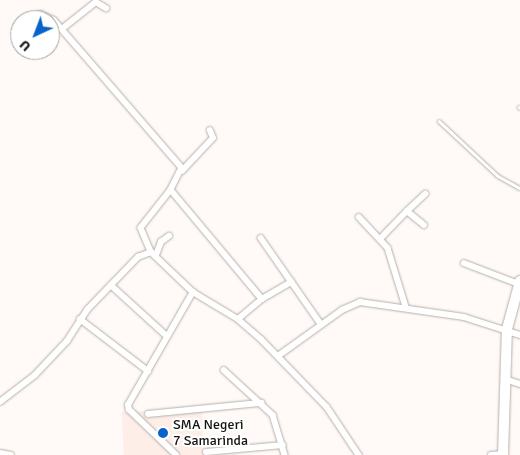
<!DOCTYPE html>
<style>
body{margin:0}
#map{position:relative;width:520px;height:455px;overflow:hidden;background:#fffaf7;font-family:Signika,sans-serif}
div>[style]{position:absolute}
[style*='--x']{left:calc(var(--x)*1px);top:calc(var(--y)*1px);width:calc(var(--w)*1px);rotate:calc(var(--a)*1deg)}
.education>*{inset:0;background:#fdeee8;transform-origin:0 0}
.roads{filter:drop-shadow(0 0 1px #b6afa9) drop-shadow(0 0 1px #b6afa9)}
.lane>*{height:2.5px;margin:-1.25px;padding:0 1.25px;transform-origin:1.25px;border-radius:1.25px;background:#fff}
.street>*{height:5.5px;margin:-2.75px;padding:0 2.75px;transform-origin:2.75px;border-radius:2.75px;background:#fff}
.highway>*{height:10px;margin:-5px;padding:0 5px;transform-origin:5px;border-radius:5px;background:#fff}
.dots>*{width:14px;height:14px;translate:-50% -50%;box-sizing:border-box;border:2px solid #fff;border-radius:50%}
span{translate:-50% -50%;white-space:nowrap;text-align:center;line-height:1.15;-webkit-text-stroke:4px #fff;paint-order:stroke}
.poi-label{font-size:14px;color:#151210}
.left{translate:0 -50%;text-align:left}
.north{position:absolute;left:10px;top:10px;width:50px;height:50px;box-sizing:border-box;background:#fff;border:1px solid #a1a09f;border-radius:50%;rotate:223deg;font-size:14px;font-weight:700;line-height:20px;text-align:center;color:#151210}
.north::after{content:'';display:block;margin:auto;width:18px;height:22px;background:#0862cb;clip-path:polygon(50% 0,100% 100%,50% 72%,0 100%)}
</style>
<div id="map">
<div class="education">
<div style="left:202px;top:409px;width:46px;height:80px;rotate:88deg"></div>
</div>
<div class="roads">
<div class="lane">
<div style="--x:519;--y:107;--w:1;--a:45"></div>
<div style="--x:439;--y:121;--w:81;--a:43"></div>
<div style="--x:498;--y:176;--w:25;--a:29"></div>
</div>
<div class="street">
<div style="--x:32;--y:16;--w:9;--a:-13"></div>
<div style="--x:41;--y:14;--w:14;--a:25"></div>
<div style="--x:54;--y:20;--w:196;--a:49.1"></div>
<div style="--x:182;--y:168;--w:25;--a:117"></div>
<div style="--x:171;--y:190;--w:48;--a:128.3"></div>
<div style="--x:141;--y:228;--w:26;--a:67"></div>
<div style="--x:151;--y:252;--w:58;--a:43.6"></div>
<div style="--x:193;--y:292;--w:52;--a:31"></div>
<div style="--x:238;--y:319;--w:30;--a:41"></div>
<div style="--x:261;--y:339;--w:95;--a:45.9"></div>
<div style="--x:327;--y:407;--w:58;--a:56.3"></div>
<div style="--x:62;--y:29;--w:43;--a:-38.5"></div>
<div style="--x:96;--y:2;--w:12;--a:31"></div>
<div style="--x:182;--y:171;--w:45;--a:-46.8"></div>
<div style="--x:213;--y:138;--w:8;--a:-113"></div>
<div style="--x:171;--y:190;--w:142;--a:50.1"></div>
<div style="--x:407;--y:211;--w:25;--a:-43"></div>
<div style="--x:359;--y:217;--w:42;--a:46.9"></div>
<div style="--x:388;--y:248;--w:62;--a:73"></div>
<div style="--x:261;--y:238;--w:105;--a:55.1"></div>
<div style="--x:380;--y:239;--w:39;--a:-46"></div>
<div style="--x:407;--y:211;--w:22;--a:39"></div>
<div style="--x:156;--y:255;--w:14;--a:-69"></div>
<div style="--x:161;--y:242;--w:10;--a:-37"></div>
<div style="--x:464;--y:263;--w:59;--a:20.9"></div>
<div style="--x:111;--y:285;--w:76;--a:42.3"></div>
<div style="--x:80;--y:319;--w:86;--a:37.4"></div>
<div style="--x:238;--y:319;--w:31;--a:-40"></div>
<div style="--x:262;--y:299;--w:34;--a:-30"></div>
<div style="--x:278;--y:356;--w:79;--a:-35.7"></div>
<div style="--x:342;--y:310;--w:20;--a:-24"></div>
<div style="--x:360;--y:302;--w:105;--a:8.2"></div>
<div style="--x:464;--y:317;--w:59;--a:17.8"></div>
<div style="--x:224;--y:370;--w:67;--a:42.6"></div>
<div style="--x:273;--y:415;--w:42;--a:73.3"></div>
<div style="--x:505;--y:379;--w:16;--a:18"></div>
<div style="--x:0;--y:402;--w:44;--a:-37.6"></div>
<div style="--x:35;--y:375;--w:47;--a:-46.7"></div>
<div style="--x:67;--y:341;--w:37;--a:-57"></div>
<div style="--x:87;--y:310;--w:74;--a:-46.1"></div>
<div style="--x:138;--y:257;--w:14;--a:-21"></div>
<div style="--x:148;--y:414;--w:114;--a:-5.6"></div>
<div style="--x:206;--y:452;--w:77;--a:-5.2"></div>
<div style="--x:0;--y:453;--w:11;--a:10"></div>
<div style="--x:176;--y:455;--w:65;--a:-136.2"></div>
<div style="--x:129;--y:410;--w:5;--a:-101"></div>
<div style="--x:128;--y:405;--w:130;--a:-60.1"></div>
<div style="--x:491;--y:455;--w:12;--a:-5"></div>
</div>
<div class="highway">
<div style="--x:503;--y:455;--w:126;--a:-88.2"></div>
<div style="--x:507;--y:329;--w:50;--a:-74.8"></div>
</div>
</div>
<div class="dots">
<div style="left:163px;top:433px;background:#0862cb"></div>
</div>
<div class="poi-label">
<span class="left" style="left:173px;top:433px">SMA Negeri<br>7 Samarinda</span>
</div>
<div class="north">U</div>
</div>
